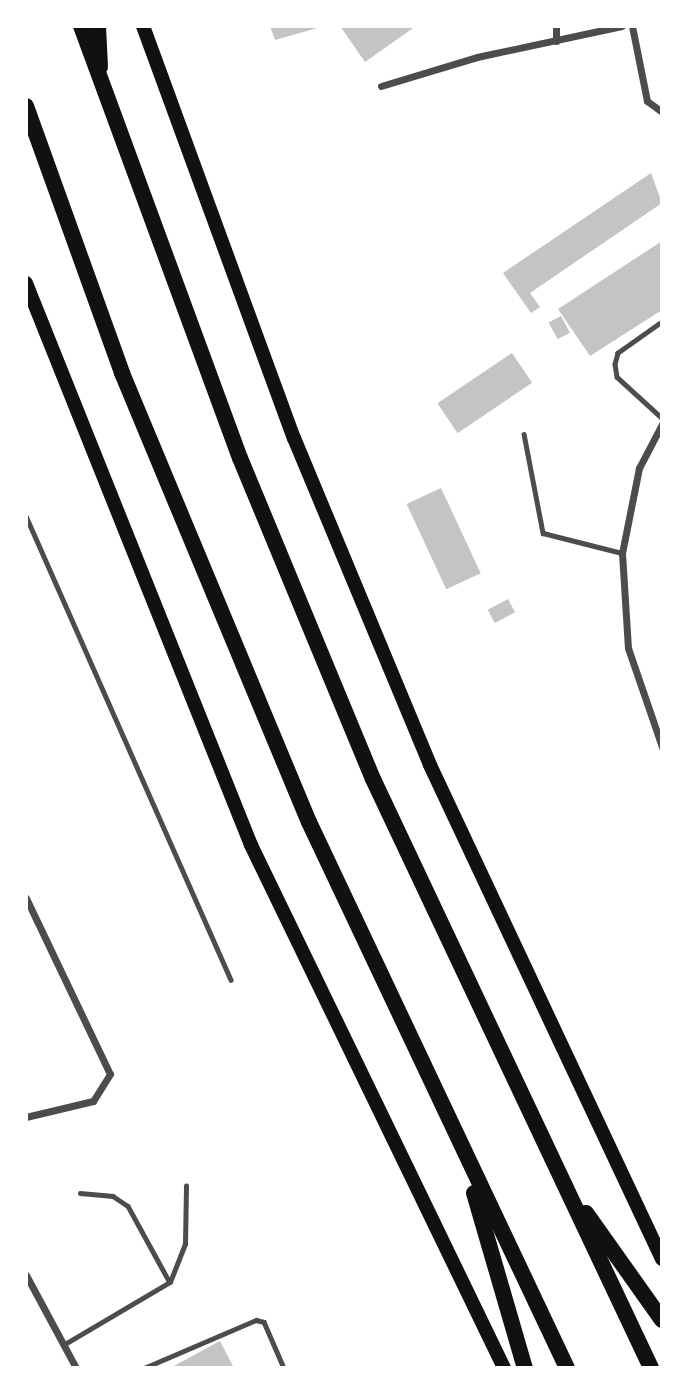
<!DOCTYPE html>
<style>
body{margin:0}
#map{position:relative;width:688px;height:1394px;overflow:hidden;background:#fff;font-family:"PT Sans Narrow",sans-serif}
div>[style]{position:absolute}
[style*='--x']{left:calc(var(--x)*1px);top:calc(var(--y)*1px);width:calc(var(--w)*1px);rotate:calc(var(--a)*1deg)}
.building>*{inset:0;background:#c4c4c4;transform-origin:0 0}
.service>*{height:4.5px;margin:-2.25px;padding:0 2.25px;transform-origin:2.25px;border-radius:2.25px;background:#4c4c4c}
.minor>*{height:7px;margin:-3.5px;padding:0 3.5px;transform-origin:3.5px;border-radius:3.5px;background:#4c4c4c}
.trunk>*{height:14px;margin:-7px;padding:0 7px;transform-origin:7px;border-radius:7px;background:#111}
.motorway>*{height:16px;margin:-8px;padding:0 8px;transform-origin:8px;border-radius:8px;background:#111}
span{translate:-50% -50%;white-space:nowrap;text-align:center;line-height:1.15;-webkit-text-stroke:6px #fff;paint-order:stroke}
.frame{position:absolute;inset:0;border:28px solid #fff;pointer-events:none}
</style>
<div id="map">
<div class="building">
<div style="clip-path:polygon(270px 26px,321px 26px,321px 27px,275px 40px)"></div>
<div style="clip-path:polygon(340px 26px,416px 26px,365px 62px)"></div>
<div style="clip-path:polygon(651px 173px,662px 203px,530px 293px,540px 307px,531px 313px,503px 273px)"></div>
<div style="clip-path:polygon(662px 241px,662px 310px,590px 356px,558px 309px)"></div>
<div style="left:561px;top:316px;width:19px;height:14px;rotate:62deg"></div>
<div style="left:512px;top:353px;width:36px;height:90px;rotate:56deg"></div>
<div style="left:441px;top:488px;width:94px;height:38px;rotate:65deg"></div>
<div style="left:508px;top:599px;width:15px;height:23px;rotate:62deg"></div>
<div style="clip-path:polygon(220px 1341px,234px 1368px,170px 1368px)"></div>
</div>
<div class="service">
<div style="--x:662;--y:322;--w:54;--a:144.8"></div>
<div style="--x:618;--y:353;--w:11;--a:105"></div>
<div style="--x:615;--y:364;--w:13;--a:81"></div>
<div style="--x:617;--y:377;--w:61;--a:42.3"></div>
<div style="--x:524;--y:434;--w:101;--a:79.1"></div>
<div style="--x:543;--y:533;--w:81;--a:14.2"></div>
<div style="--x:26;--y:516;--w:507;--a:66.16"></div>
<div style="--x:80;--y:1193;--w:33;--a:5"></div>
<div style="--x:113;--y:1196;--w:18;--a:34"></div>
<div style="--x:128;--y:1206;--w:85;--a:61.3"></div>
<div style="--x:65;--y:1344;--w:122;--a:-30.6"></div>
<div style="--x:170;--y:1282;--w:41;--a:-68.5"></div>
<div style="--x:185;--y:1244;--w:58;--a:-89"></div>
<div style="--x:144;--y:1368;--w:122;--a:-23.2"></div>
<div style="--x:256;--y:1320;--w:8;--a:14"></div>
<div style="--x:264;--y:1322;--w:50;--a:66.5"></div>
</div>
<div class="minor">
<div style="--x:556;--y:26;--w:15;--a:90"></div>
<div style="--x:632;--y:26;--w:76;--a:78.7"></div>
<div style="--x:647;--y:101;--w:19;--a:36"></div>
<div style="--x:381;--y:86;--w:100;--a:-16.8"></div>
<div style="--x:477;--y:57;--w:148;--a:-12.1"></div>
<div style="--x:662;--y:424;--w:50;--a:117.6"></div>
<div style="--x:639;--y:468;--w:87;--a:101.3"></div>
<div style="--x:622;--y:553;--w:95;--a:86.4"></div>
<div style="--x:628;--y:648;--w:105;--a:71"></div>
<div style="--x:26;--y:898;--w:195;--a:64.5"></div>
<div style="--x:110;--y:1074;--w:32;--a:122"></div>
<div style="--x:93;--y:1101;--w:69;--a:166.6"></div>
<div style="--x:26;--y:1275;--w:106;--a:61.7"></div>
</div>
<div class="trunk">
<div style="--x:143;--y:26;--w:439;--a:69.9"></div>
<div style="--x:294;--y:438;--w:354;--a:67.4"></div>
<div style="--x:430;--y:765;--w:546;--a:64.84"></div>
<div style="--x:26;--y:283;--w:605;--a:68.18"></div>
<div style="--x:251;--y:845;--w:581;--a:64.18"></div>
</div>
<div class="motorway">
<div style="--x:81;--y:26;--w:460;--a:69.8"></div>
<div style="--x:240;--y:458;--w:347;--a:67.5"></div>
<div style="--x:373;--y:779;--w:651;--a:64.73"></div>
<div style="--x:98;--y:26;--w:41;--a:87.2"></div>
<div style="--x:26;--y:106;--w:284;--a:70.2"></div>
<div style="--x:122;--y:373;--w:486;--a:67.4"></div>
<div style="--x:309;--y:822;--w:604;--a:64.71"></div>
<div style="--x:474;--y:1193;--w:182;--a:73.8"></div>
<div style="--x:586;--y:1213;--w:131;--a:54.6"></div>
</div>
<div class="frame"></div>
</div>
